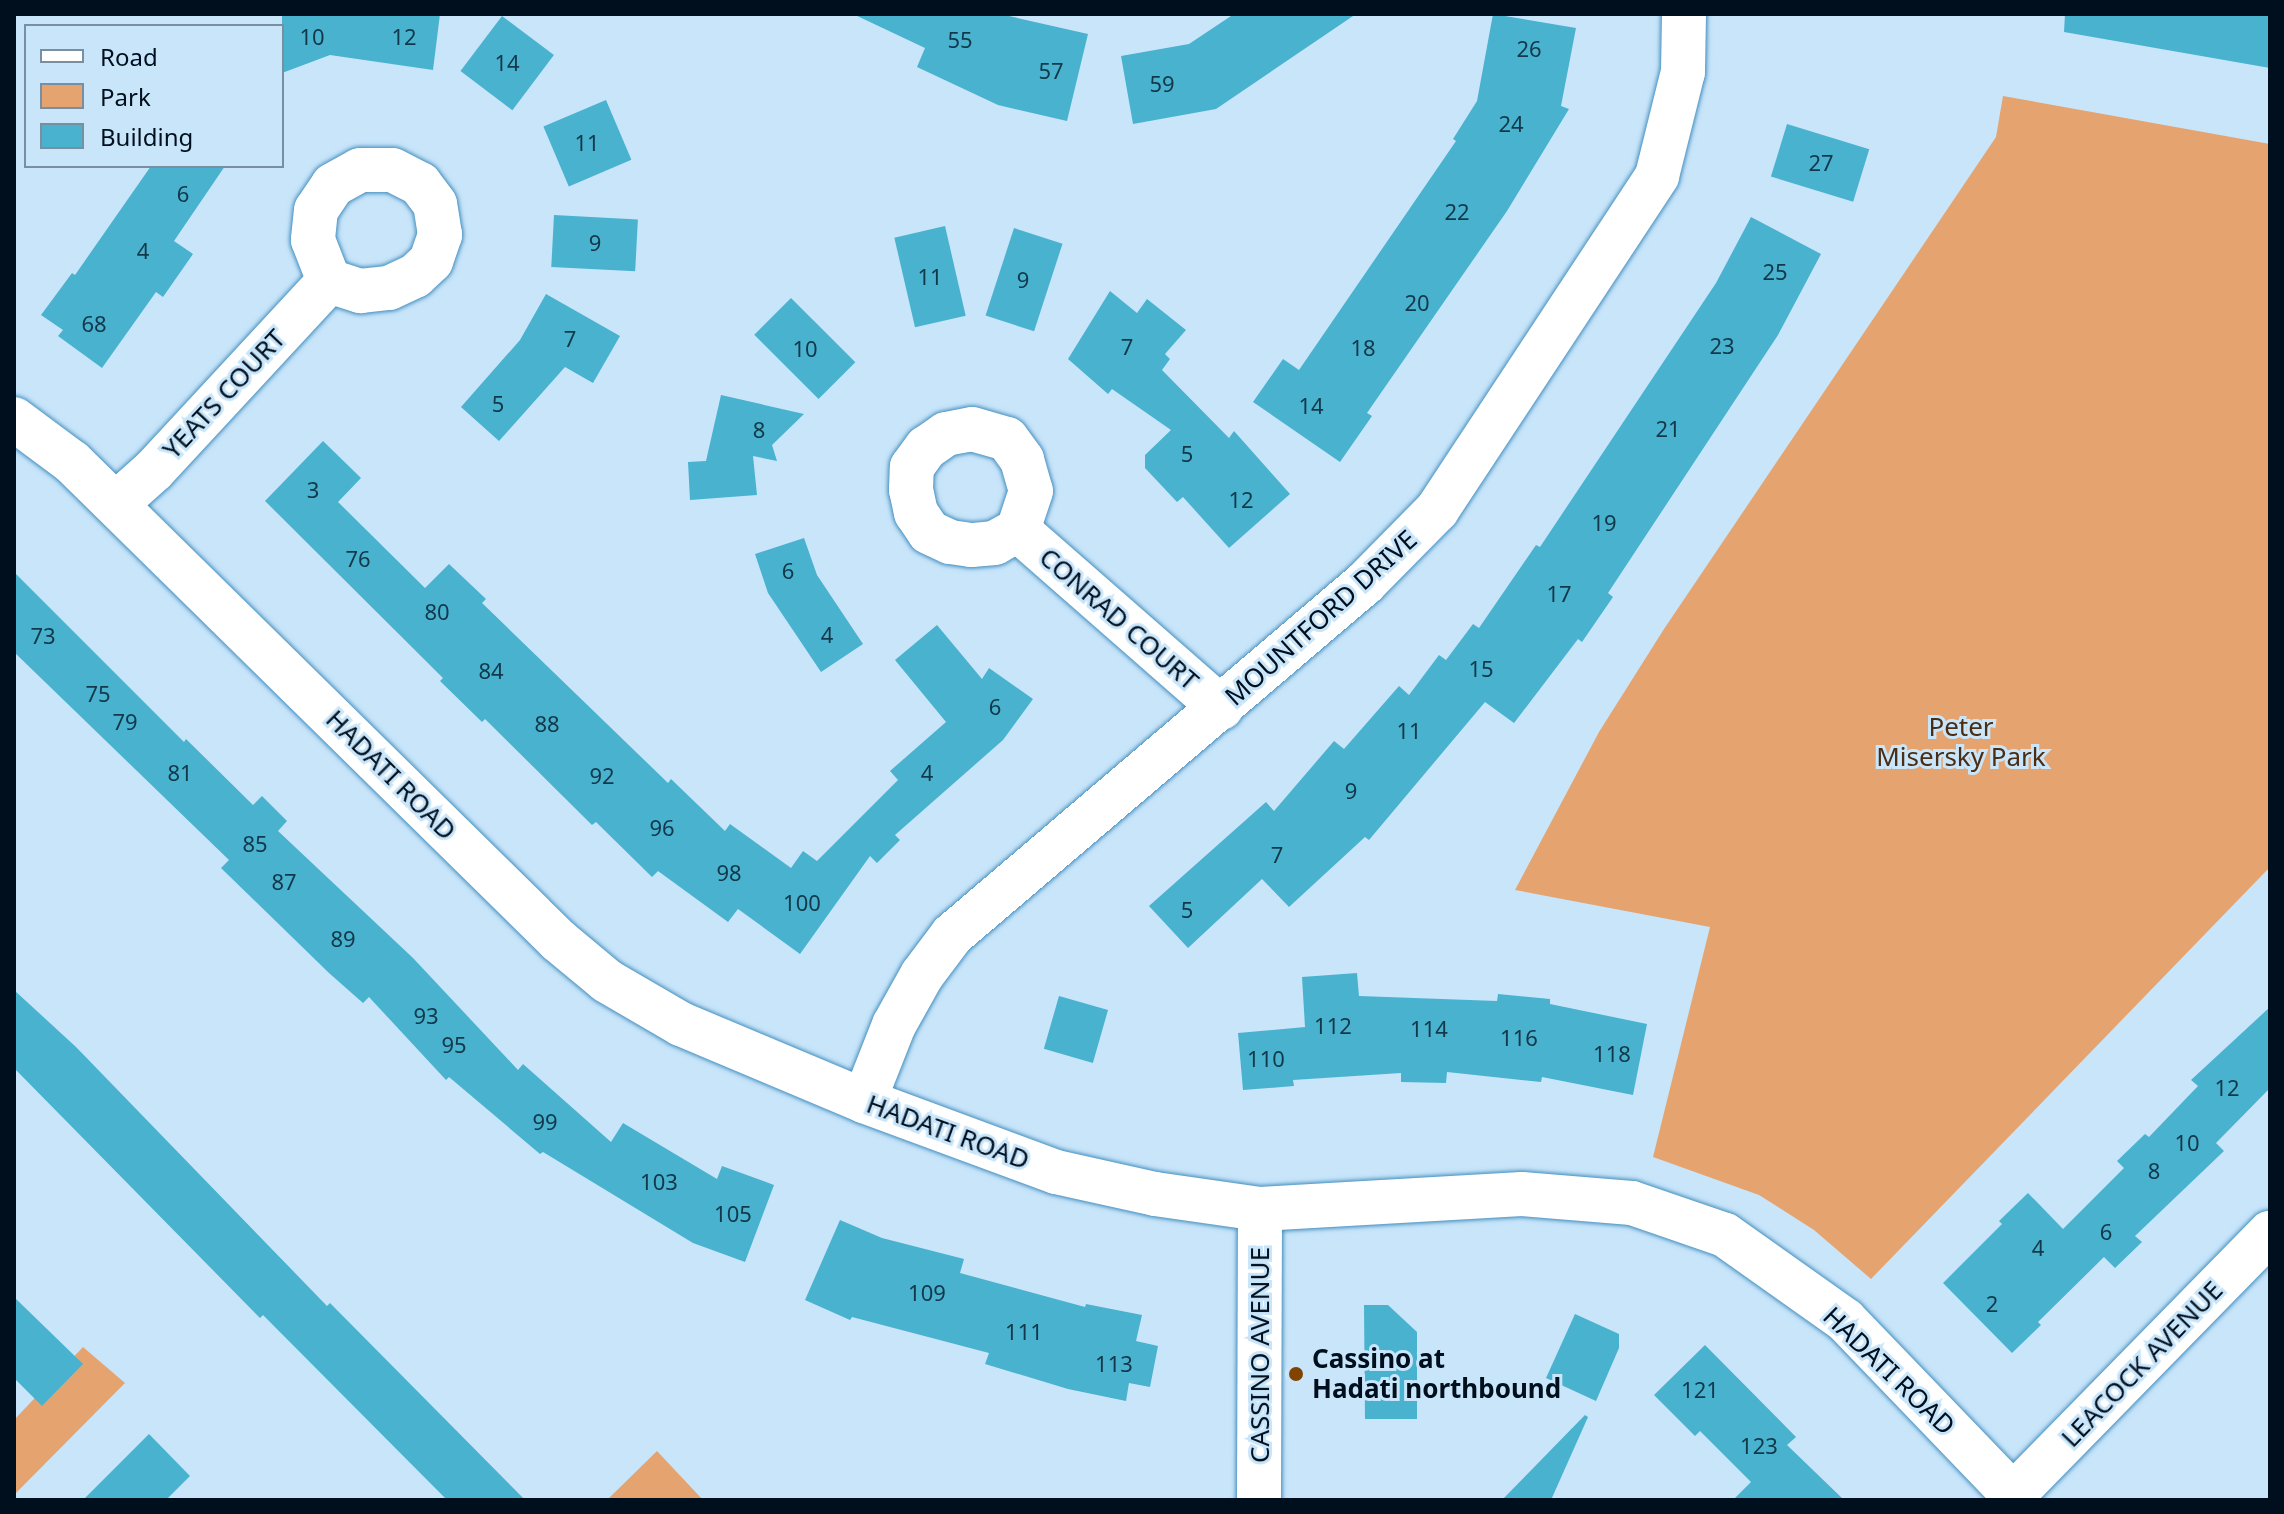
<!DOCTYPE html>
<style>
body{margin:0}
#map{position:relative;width:2284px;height:1514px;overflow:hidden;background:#c8e5fa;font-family:"Noto Sans",sans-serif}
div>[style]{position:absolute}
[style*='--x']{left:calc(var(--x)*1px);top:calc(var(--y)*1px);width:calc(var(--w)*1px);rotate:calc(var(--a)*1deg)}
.green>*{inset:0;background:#e5a46f}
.building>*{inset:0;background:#49b2cf;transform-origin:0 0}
.roads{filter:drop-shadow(0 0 2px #448fbf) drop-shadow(0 0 2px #448fbf)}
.street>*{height:44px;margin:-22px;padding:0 22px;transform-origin:22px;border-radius:22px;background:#fff}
.dots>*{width:22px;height:22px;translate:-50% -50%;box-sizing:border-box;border:4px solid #c8e5fa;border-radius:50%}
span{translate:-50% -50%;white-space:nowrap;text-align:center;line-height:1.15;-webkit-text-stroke:6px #c8e5fa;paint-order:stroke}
.number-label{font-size:22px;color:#12384a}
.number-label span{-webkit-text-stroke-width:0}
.street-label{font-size:26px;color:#000f1d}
.park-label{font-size:26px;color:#4a2d13}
.poi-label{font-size:26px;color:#000f1d;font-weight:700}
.left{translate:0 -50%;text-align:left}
.frame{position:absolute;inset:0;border:16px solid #000f1d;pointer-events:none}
.legend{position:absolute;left:24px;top:24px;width:260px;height:144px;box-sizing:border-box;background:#c8e5fa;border:2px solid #788fa2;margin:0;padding:10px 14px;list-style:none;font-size:24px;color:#000f1d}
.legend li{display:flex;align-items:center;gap:16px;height:40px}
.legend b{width:40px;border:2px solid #788fa2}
</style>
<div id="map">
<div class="green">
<div style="clip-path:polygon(2003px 96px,2270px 144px,2270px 867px,1871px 1279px,1814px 1230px,1759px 1195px,1653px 1157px,1710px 927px,1515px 890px,1599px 732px,1664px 629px,1996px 137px)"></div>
<div style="clip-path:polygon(83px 1347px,125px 1383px,14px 1495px,14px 1420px)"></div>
<div style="clip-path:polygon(657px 1451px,703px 1500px,607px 1500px)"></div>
</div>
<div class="building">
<div style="clip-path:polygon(282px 14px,440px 14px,433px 70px,330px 55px,282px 73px)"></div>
<div style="clip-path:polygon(853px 14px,1000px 14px,1088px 34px,1067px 121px,998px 105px,917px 67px,925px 48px)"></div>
<div style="clip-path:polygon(1234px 14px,1356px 14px,1216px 109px,1133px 124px,1121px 56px,1189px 44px)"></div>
<div style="clip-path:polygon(1493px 14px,1576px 28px,1561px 106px,1569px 109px,1507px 211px,1367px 413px,1372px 416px,1340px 462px,1253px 402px,1283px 359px,1299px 370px,1456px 141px,1453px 139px,1477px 101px)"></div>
<div style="clip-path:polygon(2065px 14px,2270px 14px,2270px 68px,2064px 32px)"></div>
<div style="left:502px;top:16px;width:65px;height:69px;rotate:37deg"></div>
<div style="left:606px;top:100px;width:65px;height:68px;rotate:67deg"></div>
<div style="left:1787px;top:124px;width:86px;height:55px;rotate:17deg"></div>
<div style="clip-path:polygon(151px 166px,225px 166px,174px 241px,193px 254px,163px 297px,156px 292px,102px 368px,58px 336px,63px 330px,41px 315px,72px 273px,75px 275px)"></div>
<div style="left:554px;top:215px;width:84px;height:52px;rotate:3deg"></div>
<div style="clip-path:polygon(1751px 217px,1821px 254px,1778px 335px,1608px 593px,1613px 597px,1582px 642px,1578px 639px,1514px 723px,1485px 702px,1369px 840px,1365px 837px,1289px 907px,1262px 879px,1188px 948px,1149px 906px,1266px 802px,1274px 811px,1334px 741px,1344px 749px,1399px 686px,1409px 695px,1439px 655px,1446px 660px,1473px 624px,1479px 628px,1536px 545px,1540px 547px,1716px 283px)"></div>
<div style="left:945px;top:226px;width:92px;height:52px;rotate:77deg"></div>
<div style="left:1014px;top:228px;width:51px;height:92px;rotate:18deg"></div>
<div style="clip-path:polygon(1110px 291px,1137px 313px,1147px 299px,1186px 330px,1165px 354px,1170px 359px,1162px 370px,1229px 438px,1234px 431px,1290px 494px,1229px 548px,1183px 497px,1177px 502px,1145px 468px,1145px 455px,1171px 430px,1112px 389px,1108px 394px,1068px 359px)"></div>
<div style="clip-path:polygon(546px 294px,620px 336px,593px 383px,565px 367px,499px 441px,461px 407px,520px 340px)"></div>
<div style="left:791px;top:298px;width:91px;height:52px;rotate:45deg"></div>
<div style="clip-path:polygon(721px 395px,804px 414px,772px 445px,777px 461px,753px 456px,757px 495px,690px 500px,688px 462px,706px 461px)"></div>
<div style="clip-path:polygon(323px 441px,361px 478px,338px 502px,425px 588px,449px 564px,486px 599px,482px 603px,668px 783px,671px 779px,725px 831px,730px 824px,791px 868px,803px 851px,817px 861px,898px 780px,890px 771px,946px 722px,895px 660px,937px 625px,982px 679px,989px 668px,1033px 699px,1003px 740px,895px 835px,900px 840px,877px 863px,870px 856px,800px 954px,738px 909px,728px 922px,658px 871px,652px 877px,596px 822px,592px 825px,485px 719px,482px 722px,440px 681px,443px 678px,265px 501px)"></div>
<div style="clip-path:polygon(804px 538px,817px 575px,863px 644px,821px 672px,768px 593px,755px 554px)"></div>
<div style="clip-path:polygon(14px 572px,184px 742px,186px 739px,253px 805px,262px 796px,287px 821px,278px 831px,413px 958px,518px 1070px,523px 1064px,611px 1142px,623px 1123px,717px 1179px,722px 1166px,774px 1185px,745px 1262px,693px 1243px,543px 1152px,540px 1154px,449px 1077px,446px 1080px,369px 997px,363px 1003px,329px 973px,221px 868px,229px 860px,14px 652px)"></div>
<div style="clip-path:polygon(1357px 973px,1359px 996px,1497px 1001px,1498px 994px,1550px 999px,1550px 1004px,1647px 1024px,1633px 1095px,1542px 1077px,1541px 1082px,1447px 1072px,1446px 1083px,1401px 1082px,1401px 1073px,1293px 1080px,1294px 1086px,1243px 1090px,1238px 1033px,1305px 1027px,1302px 977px)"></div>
<div style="clip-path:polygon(14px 990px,76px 1047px,327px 1306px,330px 1303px,525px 1500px,447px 1500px,263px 1315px,260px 1318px,14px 1068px)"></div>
<div style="left:1059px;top:996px;width:51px;height:55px;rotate:16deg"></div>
<div style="clip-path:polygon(2270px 1007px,2270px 1088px,2216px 1143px,2224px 1151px,2135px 1236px,2142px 1242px,2115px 1268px,2104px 1257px,2038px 1322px,2041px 1325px,2012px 1353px,1943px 1283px,2002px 1224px,1999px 1221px,2028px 1193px,2063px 1229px,2124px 1168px,2117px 1161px,2145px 1134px,2149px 1137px,2198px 1086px,2191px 1080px)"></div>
<div style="clip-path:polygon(840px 1220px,882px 1238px,964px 1259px,960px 1273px,1085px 1307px,1086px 1304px,1142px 1315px,1136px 1341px,1158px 1346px,1150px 1387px,1129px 1383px,1126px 1401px,1068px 1389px,985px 1364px,989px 1353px,852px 1317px,850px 1320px,805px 1300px)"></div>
<div style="clip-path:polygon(14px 1297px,83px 1364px,42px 1406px,14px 1378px)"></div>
<div style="clip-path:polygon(1364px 1305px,1388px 1305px,1417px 1332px,1417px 1419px,1365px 1419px)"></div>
<div style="clip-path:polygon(1575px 1314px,1619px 1334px,1619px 1348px,1596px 1401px,1546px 1378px)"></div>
<div style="clip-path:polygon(1705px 1345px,1796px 1437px,1787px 1445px,1844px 1500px,1733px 1500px,1751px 1482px,1700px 1431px,1695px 1436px,1654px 1395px)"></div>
<div style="clip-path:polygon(1585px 1415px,1588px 1417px,1551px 1500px,1502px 1500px)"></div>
<div style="clip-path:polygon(149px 1434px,190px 1476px,166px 1500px,83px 1500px)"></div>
</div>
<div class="roads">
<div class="street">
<div style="--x:14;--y:419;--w:72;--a:36.6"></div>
<div style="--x:72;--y:462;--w:683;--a:44.53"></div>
<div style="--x:559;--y:941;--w:62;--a:39.8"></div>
<div style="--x:607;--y:981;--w:86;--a:30.2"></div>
<div style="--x:681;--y:1024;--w:199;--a:22.8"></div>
<div style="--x:864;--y:1101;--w:205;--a:20.3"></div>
<div style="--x:1056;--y:1172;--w:101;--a:12.5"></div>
<div style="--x:1155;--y:1194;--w:106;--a:8.1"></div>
<div style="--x:1260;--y:1209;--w:262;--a:-3.3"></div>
<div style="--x:1522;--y:1194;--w:110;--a:4.7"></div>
<div style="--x:1632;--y:1203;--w:98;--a:19"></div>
<div style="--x:1725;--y:1235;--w:147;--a:35.3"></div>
<div style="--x:1845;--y:1320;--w:250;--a:46.1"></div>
<div style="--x:116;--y:504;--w:51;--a:-41.8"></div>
<div style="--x:154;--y:470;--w:258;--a:-47.2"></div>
<div style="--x:329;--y:281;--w:33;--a:18"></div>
<div style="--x:360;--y:291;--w:29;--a:-6"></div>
<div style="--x:389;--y:288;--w:29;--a:-25"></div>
<div style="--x:415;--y:276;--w:22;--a:-43"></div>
<div style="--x:431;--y:261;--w:28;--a:-71"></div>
<div style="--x:440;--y:235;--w:31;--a:-99"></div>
<div style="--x:435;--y:204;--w:25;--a:-127"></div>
<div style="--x:420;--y:184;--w:31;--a:-153"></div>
<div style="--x:392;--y:170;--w:32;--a:180"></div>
<div style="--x:360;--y:170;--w:31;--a:151"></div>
<div style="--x:333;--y:185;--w:30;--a:124"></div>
<div style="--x:316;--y:210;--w:30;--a:96"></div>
<div style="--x:313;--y:240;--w:44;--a:68.7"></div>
<div style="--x:1018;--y:530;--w:26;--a:151"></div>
<div style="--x:995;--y:543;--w:24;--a:175"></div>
<div style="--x:971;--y:545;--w:21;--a:-172"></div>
<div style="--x:950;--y:542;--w:23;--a:-155"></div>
<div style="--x:929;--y:532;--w:23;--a:-124"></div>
<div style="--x:916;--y:513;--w:24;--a:-102"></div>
<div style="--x:911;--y:490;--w:23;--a:-88"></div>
<div style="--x:912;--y:467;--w:24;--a:-54"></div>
<div style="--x:926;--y:448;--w:24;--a:-35"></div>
<div style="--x:946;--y:434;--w:26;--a:-11"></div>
<div style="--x:972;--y:429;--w:36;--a:16"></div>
<div style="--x:1007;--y:439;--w:26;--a:54"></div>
<div style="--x:1022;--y:460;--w:32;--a:74"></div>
<div style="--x:1031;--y:491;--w:41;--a:108.4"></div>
<div style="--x:1018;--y:530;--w:270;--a:41.2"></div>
<div style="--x:864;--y:1101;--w:82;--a:-68.5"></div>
<div style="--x:894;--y:1025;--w:57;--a:-60.8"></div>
<div style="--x:922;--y:975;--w:50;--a:-53.1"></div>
<div style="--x:952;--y:935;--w:543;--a:-40.44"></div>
<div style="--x:1365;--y:583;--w:103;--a:-45.4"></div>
<div style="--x:1437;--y:510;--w:400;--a:-56.6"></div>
<div style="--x:1657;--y:176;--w:107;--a:-76"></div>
<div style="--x:1683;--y:72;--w:58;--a:-89"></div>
<div style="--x:2013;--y:1495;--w:367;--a:-45.6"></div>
<div style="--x:1259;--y:1500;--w:291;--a:-89.8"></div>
</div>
</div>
<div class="dots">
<div style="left:1296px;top:1374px;background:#804400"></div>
</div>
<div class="number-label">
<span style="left:312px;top:37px">10</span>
<span style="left:404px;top:37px">12</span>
<span style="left:960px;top:40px">55</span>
<span style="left:1529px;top:49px">26</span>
<span style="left:507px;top:63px">14</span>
<span style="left:1051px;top:71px">57</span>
<span style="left:1162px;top:84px">59</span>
<span style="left:1511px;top:124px">24</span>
<span style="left:587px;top:143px">11</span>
<span style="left:1821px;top:163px">27</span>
<span style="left:183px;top:194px">6</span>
<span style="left:1457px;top:212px">22</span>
<span style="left:595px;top:243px">9</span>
<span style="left:143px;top:251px">4</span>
<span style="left:1775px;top:272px">25</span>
<span style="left:930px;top:277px">11</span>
<span style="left:1023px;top:280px">9</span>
<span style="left:1417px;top:303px">20</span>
<span style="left:94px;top:324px">68</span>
<span style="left:570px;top:339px">7</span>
<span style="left:1722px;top:346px">23</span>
<span style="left:1127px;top:347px">7</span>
<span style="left:1363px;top:348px">18</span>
<span style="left:805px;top:349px">10</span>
<span style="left:498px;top:404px">5</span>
<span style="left:1311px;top:406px">14</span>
<span style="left:1668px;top:429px">21</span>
<span style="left:759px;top:430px">8</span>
<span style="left:1187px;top:454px">5</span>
<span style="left:313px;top:490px">3</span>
<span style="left:1241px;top:500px">12</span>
<span style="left:1604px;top:523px">19</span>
<span style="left:358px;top:559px">76</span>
<span style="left:788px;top:571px">6</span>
<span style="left:1559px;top:594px">17</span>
<span style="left:437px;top:612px">80</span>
<span style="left:827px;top:635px">4</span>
<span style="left:43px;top:636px">73</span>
<span style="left:1481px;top:669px">15</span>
<span style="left:491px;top:671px">84</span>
<span style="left:98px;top:694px">75</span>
<span style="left:995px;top:707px">6</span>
<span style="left:125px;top:722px">79</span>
<span style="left:547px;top:724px">88</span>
<span style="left:1409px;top:731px">11</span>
<span style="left:180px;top:773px">81</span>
<span style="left:927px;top:773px">4</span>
<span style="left:602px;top:776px">92</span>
<span style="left:1351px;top:791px">9</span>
<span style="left:662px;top:828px">96</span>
<span style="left:255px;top:844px">85</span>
<span style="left:1277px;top:855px">7</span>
<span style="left:729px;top:873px">98</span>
<span style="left:284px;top:882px">87</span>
<span style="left:802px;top:903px">100</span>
<span style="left:1187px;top:910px">5</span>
<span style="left:343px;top:939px">89</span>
<span style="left:426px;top:1016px">93</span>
<span style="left:1333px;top:1026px">112</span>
<span style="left:1429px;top:1029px">114</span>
<span style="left:1519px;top:1038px">116</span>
<span style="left:454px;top:1045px">95</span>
<span style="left:1612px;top:1054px">118</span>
<span style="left:1266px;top:1059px">110</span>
<span style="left:2227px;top:1088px">12</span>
<span style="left:545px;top:1122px">99</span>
<span style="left:2187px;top:1143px">10</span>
<span style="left:2154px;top:1171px">8</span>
<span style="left:659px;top:1182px">103</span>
<span style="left:733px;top:1214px">105</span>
<span style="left:2106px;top:1232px">6</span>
<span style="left:2038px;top:1248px">4</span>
<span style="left:927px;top:1293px">109</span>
<span style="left:1992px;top:1304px">2</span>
<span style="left:1024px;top:1332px">111</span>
<span style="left:1114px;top:1364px">113</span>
<span style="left:1700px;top:1390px">121</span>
<span style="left:1759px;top:1446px">123</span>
</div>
<div class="street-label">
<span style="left:224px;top:394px;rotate:-47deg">YEATS COURT</span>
<span style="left:1321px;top:618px;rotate:-42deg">MOUNTFORD DRIVE</span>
<span style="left:1119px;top:619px;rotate:41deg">CONRAD COURT</span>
<span style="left:391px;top:775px;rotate:45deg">HADATI ROAD</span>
<span style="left:948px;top:1132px;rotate:20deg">HADATI ROAD</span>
<span style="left:1260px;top:1355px;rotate:-90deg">CASSINO AVENUE</span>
<span style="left:2142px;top:1364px;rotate:-46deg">LEACOCK AVENUE</span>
<span style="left:1889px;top:1371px;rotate:44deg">HADATI ROAD</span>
</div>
<div class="park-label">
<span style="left:1961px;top:742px">Peter<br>Misersky Park</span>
</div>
<div class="poi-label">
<span class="left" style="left:1312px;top:1374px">Cassino at<br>Hadati northbound</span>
</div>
<div class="frame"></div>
<ul class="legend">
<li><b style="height:10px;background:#fff"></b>Road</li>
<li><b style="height:22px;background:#e5a46f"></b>Park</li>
<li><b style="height:22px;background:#49b2cf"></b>Building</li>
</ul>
</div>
